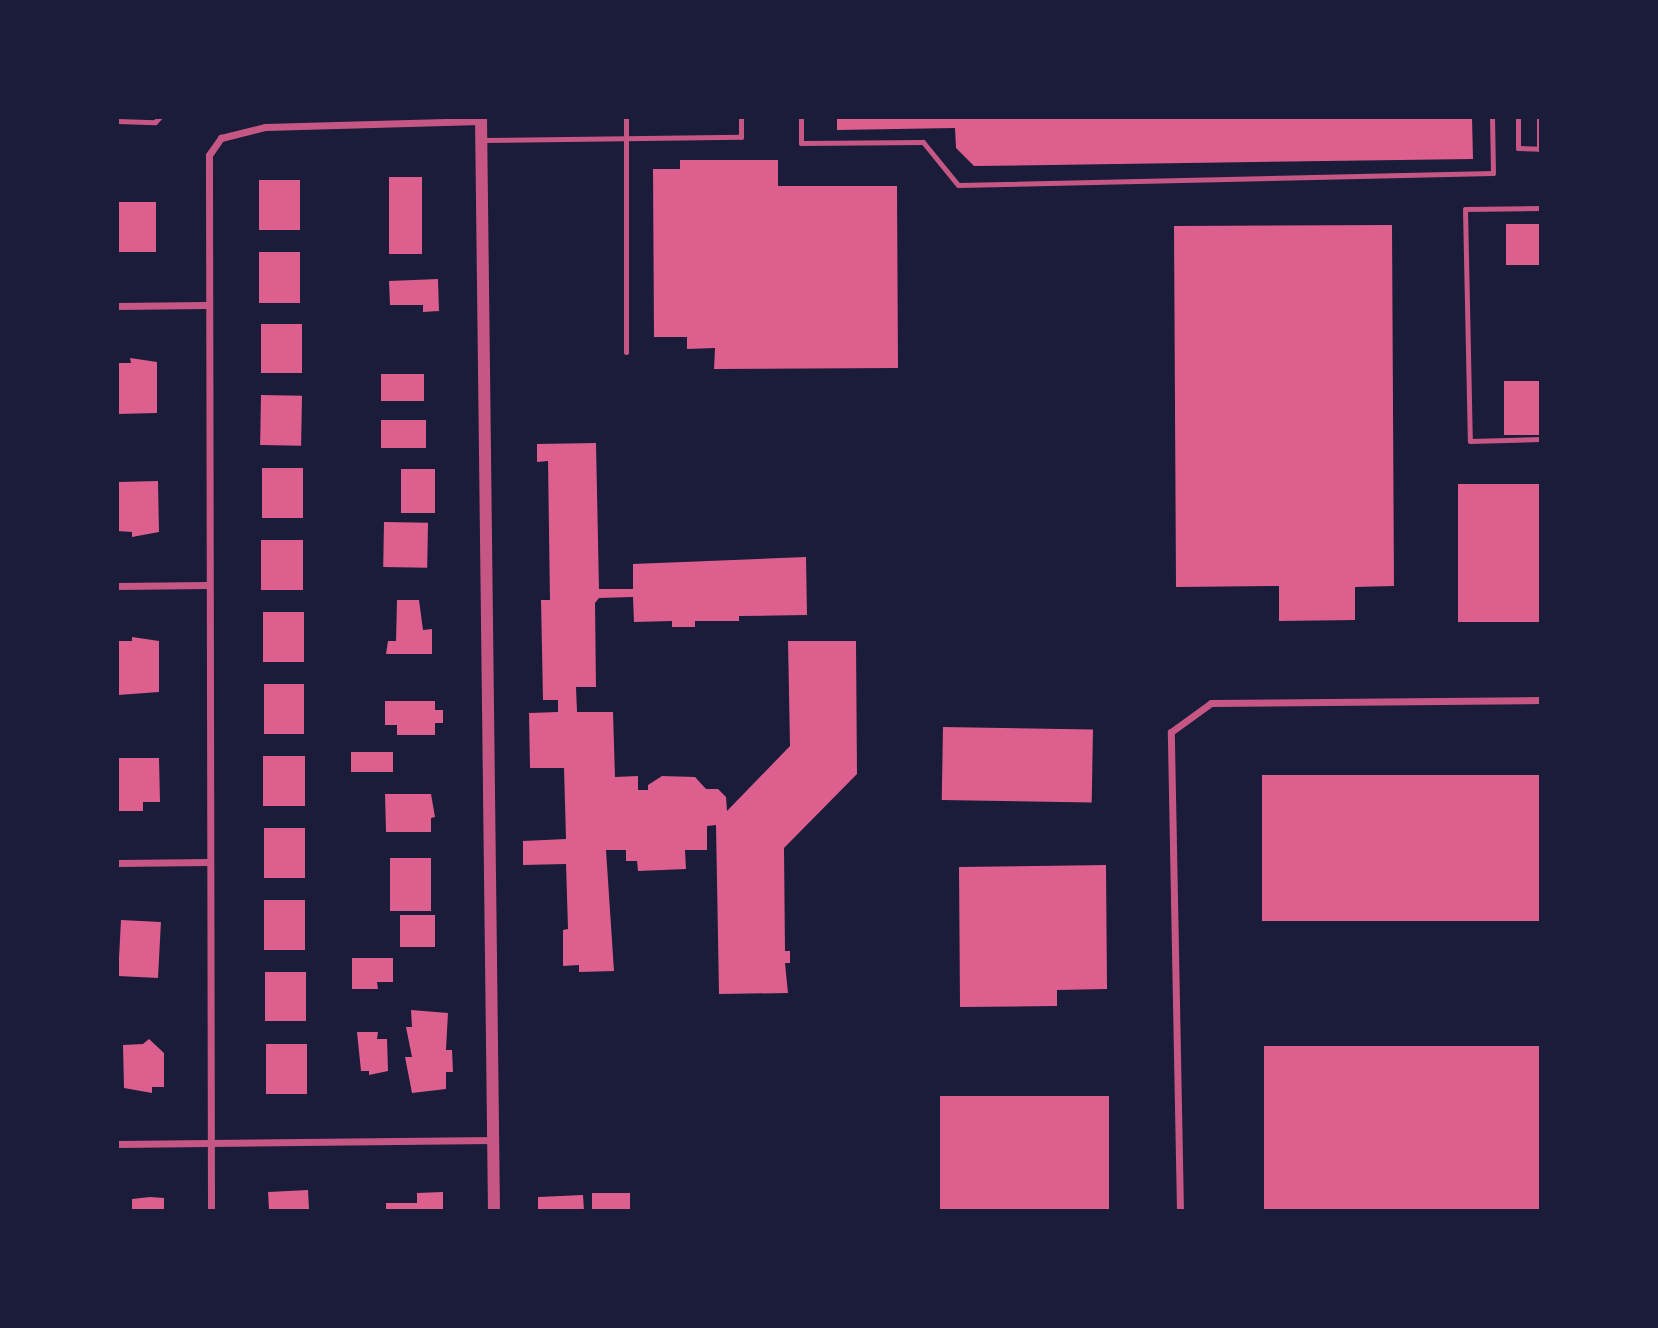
<!DOCTYPE html>
<style>
body{margin:0}
#map{position:relative;width:1658px;height:1328px;overflow:hidden;background:#1b1b3a;font-family:"Titillium Web",sans-serif}
div>[style]{position:absolute}
[style*='--x']{left:calc(var(--x)*1px);top:calc(var(--y)*1px);width:calc(var(--w)*1px);rotate:calc(var(--a)*1deg)}
.building>*{inset:0;background:#dd5f8e;transform-origin:0 0}
.service>*{height:5px;margin:-2.5px;padding:0 2.5px;transform-origin:2.5px;border-radius:2.5px;background:#c65784}
.minor>*{height:7px;margin:-3.5px;padding:0 3.5px;transform-origin:3.5px;border-radius:3.5px;background:#c65784}
.tertiary>*{height:12px;margin:-6px;padding:0 6px;transform-origin:6px;border-radius:6px;background:#c65784}
span{translate:-50% -50%;white-space:nowrap;text-align:center;line-height:1.15;-webkit-text-stroke:7px #1b1b3a;paint-order:stroke}
.frame{position:absolute;inset:0;border:119px solid #1b1b3a;pointer-events:none}
</style>
<div id="map">
<div class="building">
<div style="clip-path:polygon(837px 117px,1472px 117px,1473px 159px,974px 166px,956px 148px,955px 128px,837px 130px)"></div>
<div style="clip-path:polygon(680px 160px,778px 160px,778px 186px,897px 186px,898px 368px,714px 369px,715px 348px,687px 349px,687px 337px,654px 337px,653px 169px,680px 169px)"></div>
<div style="left:389px;top:177px;width:33px;height:77px"></div>
<div style="left:259px;top:180px;width:41px;height:50px"></div>
<div style="left:117px;top:202px;width:39px;height:50px"></div>
<div style="left:1541px;top:224px;width:41px;height:35px;rotate:90deg"></div>
<div style="clip-path:polygon(1392px 225px,1394px 586px,1355px 587px,1355px 620px,1279px 621px,1279px 586px,1176px 587px,1174px 226px)"></div>
<div style="left:259px;top:252px;width:41px;height:51px"></div>
<div style="clip-path:polygon(438px 279px,439px 311px,423px 312px,423px 305px,390px 305px,389px 281px)"></div>
<div style="left:261px;top:324px;width:41px;height:49px"></div>
<div style="clip-path:polygon(130px 358px,157px 362px,157px 413px,117px 414px,117px 363px,131px 363px)"></div>
<div style="left:381px;top:374px;width:43px;height:27px"></div>
<div style="left:1541px;top:381px;width:54px;height:37px;rotate:90deg"></div>
<div style="left:261px;top:395px;width:41px;height:50px;rotate:1deg"></div>
<div style="left:381px;top:420px;width:45px;height:28px"></div>
<div style="clip-path:polygon(596px 443px,599px 589px,633px 589px,633px 564px,806px 557px,807px 615px,739px 616px,739px 621px,695px 621px,695px 627px,672px 627px,672px 621px,634px 622px,633px 597px,599px 598px,595px 603px,596px 687px,576px 687px,577px 712px,613px 712px,615px 777px,638px 776px,638px 790px,648px 790px,648px 785px,662px 776px,695px 777px,706px 789px,718px 789px,726px 797px,727px 811px,790px 746px,788px 641px,856px 641px,857px 774px,784px 848px,785px 951px,790px 951px,790px 963px,785px 963px,788px 993px,719px 994px,716px 825px,707px 826px,707px 850px,685px 850px,686px 869px,638px 871px,637px 861px,626px 861px,626px 850px,606px 850px,614px 971px,579px 972px,579px 965px,563px 966px,563px 930px,568px 929px,566px 864px,523px 865px,523px 841px,566px 839px,564px 768px,530px 768px,529px 713px,558px 712px,558px 700px,543px 700px,541px 600px,550px 600px,548px 461px,537px 462px,537px 444px)"></div>
<div style="left:262px;top:468px;width:41px;height:50px"></div>
<div style="left:435px;top:469px;width:44px;height:34px;rotate:90deg"></div>
<div style="clip-path:polygon(158px 481px,159px 532px,132px 537px,132px 532px,117px 531px,117px 482px)"></div>
<div style="left:1541px;top:484px;width:138px;height:83px;rotate:90deg"></div>
<div style="left:384px;top:522px;width:44px;height:45px;rotate:1deg"></div>
<div style="left:261px;top:540px;width:42px;height:50px"></div>
<div style="clip-path:polygon(397px 600px,419px 600px,423px 630px,432px 629px,432px 654px,386px 654px,388px 641px,396px 641px)"></div>
<div style="left:263px;top:612px;width:41px;height:50px"></div>
<div style="clip-path:polygon(132px 637px,159px 641px,159px 692px,118px 695px,118px 641px,132px 641px)"></div>
<div style="left:264px;top:684px;width:40px;height:50px"></div>
<div style="clip-path:polygon(385px 701px,435px 701px,435px 710px,443px 710px,443px 723px,435px 723px,435px 735px,397px 735px,397px 725px,385px 725px)"></div>
<div style="left:943px;top:727px;width:150px;height:73px;rotate:1deg"></div>
<div style="left:393px;top:752px;width:20px;height:42px;rotate:90deg"></div>
<div style="left:263px;top:756px;width:42px;height:50px"></div>
<div style="clip-path:polygon(117px 758px,159px 758px,160px 802px,143px 802px,143px 811px,118px 811px)"></div>
<div style="left:1262px;top:775px;width:279px;height:146px"></div>
<div style="clip-path:polygon(385px 794px,431px 794px,435px 817px,431px 818px,431px 832px,386px 832px)"></div>
<div style="left:264px;top:828px;width:41px;height:50px"></div>
<div style="left:390px;top:858px;width:41px;height:53px"></div>
<div style="clip-path:polygon(1106px 865px,1107px 989px,1057px 990px,1057px 1006px,960px 1007px,959px 867px)"></div>
<div style="left:264px;top:900px;width:41px;height:50px"></div>
<div style="left:435px;top:915px;width:32px;height:35px;rotate:90deg"></div>
<div style="left:121px;top:920px;width:40px;height:56px;rotate:3deg"></div>
<div style="clip-path:polygon(352px 958px,393px 958px,393px 982px,377px 982px,378px 989px,352px 989px)"></div>
<div style="left:265px;top:972px;width:41px;height:49px"></div>
<div style="clip-path:polygon(411px 1010px,448px 1013px,446px 1050px,452px 1050px,453px 1072px,446px 1072px,446px 1089px,412px 1093px,405px 1057px,412px 1057px,406px 1027px,412px 1027px)"></div>
<div style="clip-path:polygon(357px 1032px,378px 1032px,377px 1039px,387px 1039px,388px 1071px,369px 1075px,369px 1071px,361px 1071px)"></div>
<div style="clip-path:polygon(149px 1039px,164px 1053px,164px 1087px,152px 1087px,152px 1093px,124px 1088px,123px 1045px,143px 1044px)"></div>
<div style="left:266px;top:1044px;width:41px;height:50px"></div>
<div style="left:1541px;top:1046px;width:165px;height:277px;rotate:90deg"></div>
<div style="left:1109px;top:1096px;width:115px;height:169px;rotate:90deg"></div>
<div style="left:308px;top:1190px;width:21px;height:40px;rotate:87deg"></div>
<div style="clip-path:polygon(443px 1192px,443px 1211px,386px 1211px,386px 1203px,417px 1203px,417px 1193px)"></div>
<div style="left:630px;top:1193px;width:18px;height:38px;rotate:90deg"></div>
<div style="clip-path:polygon(583px 1195px,584px 1211px,538px 1211px,538px 1197px)"></div>
<div style="clip-path:polygon(150px 1197px,164px 1198px,164px 1211px,132px 1211px,132px 1199px)"></div>
</div>
<div class="service">
<div style="--x:801;--y:117;--w:26;--a:90"></div>
<div style="--x:801;--y:143;--w:122;--a:-0.5"></div>
<div style="--x:923;--y:142;--w:55;--a:50.9"></div>
<div style="--x:958;--y:185;--w:535;--a:-1.28"></div>
<div style="--x:1493;--y:173;--w:56;--a:-91"></div>
<div style="--x:1518;--y:117;--w:31;--a:90"></div>
<div style="--x:1518;--y:148;--w:23;--a:2"></div>
<div style="--x:1539;--y:117;--w:32;--a:90"></div>
<div style="--x:117;--y:121;--w:38;--a:2"></div>
<div style="--x:155;--y:122;--w:7;--a:-45"></div>
<div style="--x:481;--y:140;--w:260;--a:-0.7"></div>
<div style="--x:741;--y:137;--w:20;--a:-90"></div>
<div style="--x:1541;--y:208;--w:76;--a:179.2"></div>
<div style="--x:1465;--y:209;--w:232;--a:88.8"></div>
<div style="--x:1470;--y:441;--w:71;--a:-1.6"></div>
<div style="--x:626;--y:352;--w:235;--a:-90"></div>
</div>
<div class="minor">
<div style="--x:117;--y:306;--w:89;--a:-0.6"></div>
<div style="--x:117;--y:586;--w:91;--a:-0.6"></div>
<div style="--x:117;--y:863;--w:92;--a:-0.6"></div>
<div style="--x:117;--y:1144;--w:376;--a:-0.6"></div>
<div style="--x:211;--y:1211;--w:1056;--a:-90.11"></div>
<div style="--x:209;--y:155;--w:21;--a:-55"></div>
<div style="--x:221;--y:138;--w:45;--a:-14"></div>
<div style="--x:265;--y:127;--w:216;--a:-1.6"></div>
<div style="--x:1180;--y:1211;--w:479;--a:-91.1"></div>
<div style="--x:1171;--y:732;--w:49;--a:-35.9"></div>
<div style="--x:1211;--y:703;--w:330;--a:-0.5"></div>
</div>
<div class="tertiary">
<div style="--x:481;--y:117;--w:1094;--a:89.32"></div>
</div>
<div class="frame"></div>
</div>
